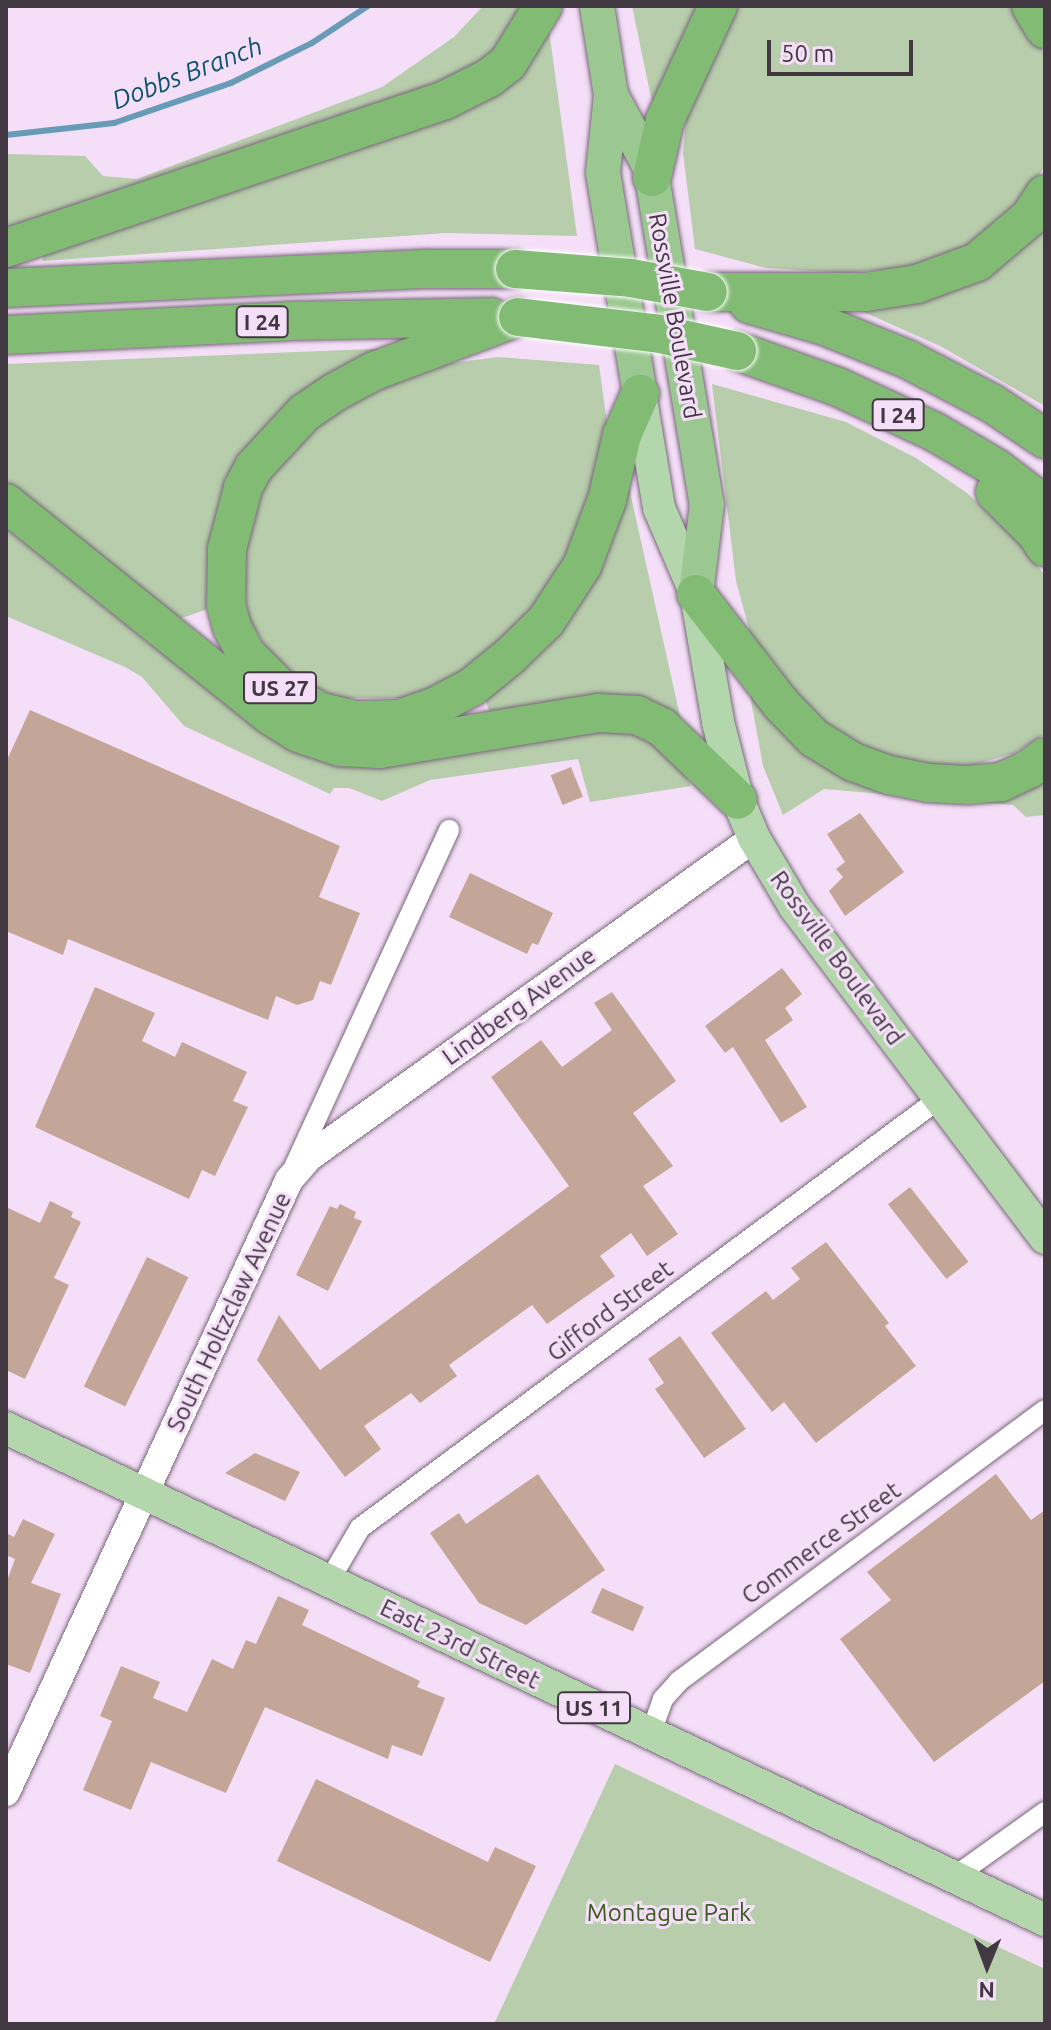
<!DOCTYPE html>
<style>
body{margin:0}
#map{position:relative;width:1051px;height:2030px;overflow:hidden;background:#f5dff8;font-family:Ubuntu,sans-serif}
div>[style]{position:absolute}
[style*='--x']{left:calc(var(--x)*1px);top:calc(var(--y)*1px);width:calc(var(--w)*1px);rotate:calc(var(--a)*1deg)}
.green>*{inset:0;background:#b7cdab}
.stream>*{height:6px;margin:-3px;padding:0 3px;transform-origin:3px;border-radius:3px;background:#689cb6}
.building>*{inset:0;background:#c3a697;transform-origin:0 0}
.roads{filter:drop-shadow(0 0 2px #79667b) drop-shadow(0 0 2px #79667b)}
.minor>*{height:20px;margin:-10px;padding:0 10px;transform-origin:10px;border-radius:10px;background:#fff}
.secondary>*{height:28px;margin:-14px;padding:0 14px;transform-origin:14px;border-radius:14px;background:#fff}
.primary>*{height:32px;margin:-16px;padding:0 16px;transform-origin:16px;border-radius:16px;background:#b3d6ac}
.trunk>*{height:34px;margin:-17px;padding:0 17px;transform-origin:17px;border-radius:17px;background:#9ac890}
.motorway>*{height:38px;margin:-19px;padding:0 19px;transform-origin:19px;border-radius:19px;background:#81bb74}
.bridges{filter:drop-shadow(0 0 2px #fff) drop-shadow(0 0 2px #fff)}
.motorway-bridge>*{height:38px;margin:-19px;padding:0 19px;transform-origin:19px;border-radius:19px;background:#81bb74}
span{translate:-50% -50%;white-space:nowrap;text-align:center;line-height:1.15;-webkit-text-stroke:6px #f5dff8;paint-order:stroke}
.shield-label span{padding:2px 6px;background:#f5dff8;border:2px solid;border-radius:6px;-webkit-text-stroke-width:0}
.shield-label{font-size:22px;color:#413842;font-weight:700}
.street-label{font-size:24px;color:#413842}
.park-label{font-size:24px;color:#395c1f}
.water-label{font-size:26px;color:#0e536f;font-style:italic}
.frame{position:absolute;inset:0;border:8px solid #413842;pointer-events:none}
.north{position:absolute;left:947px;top:1926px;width:80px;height:80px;-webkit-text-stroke:6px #f5dff8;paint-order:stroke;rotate:181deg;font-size:22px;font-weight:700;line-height:32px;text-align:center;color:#413842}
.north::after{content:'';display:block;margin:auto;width:28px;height:36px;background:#413842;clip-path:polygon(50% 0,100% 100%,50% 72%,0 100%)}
.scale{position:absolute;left:767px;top:40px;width:146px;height:36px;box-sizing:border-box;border:4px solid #413842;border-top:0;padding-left:10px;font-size:24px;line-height:28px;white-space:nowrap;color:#413842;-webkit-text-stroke:6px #f5dff8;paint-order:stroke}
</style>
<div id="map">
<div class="green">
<div style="clip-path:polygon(483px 6px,535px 6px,489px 65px,6px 234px,6px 154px,85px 156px,103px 176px,137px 179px,382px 87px,454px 37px)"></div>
<div style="clip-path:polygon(632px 6px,705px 6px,654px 112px)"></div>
<div style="clip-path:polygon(731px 6px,1018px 6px,1033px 26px,1045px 57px,1045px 166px,1019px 206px,970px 245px,914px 267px,845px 273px,766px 268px,695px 249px,683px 153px,688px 93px)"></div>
<div style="clip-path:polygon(549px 30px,577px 236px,446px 233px,43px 261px,41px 246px,458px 109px)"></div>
<div style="clip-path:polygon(1045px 215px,1045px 406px,940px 346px,857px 309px)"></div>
<div style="clip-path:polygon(395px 348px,281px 420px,217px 606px,173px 621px,6px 489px,6px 364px)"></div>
<div style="clip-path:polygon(498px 357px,599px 365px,607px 423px,593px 503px,562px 570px,514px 635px,466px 676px,403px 698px,336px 698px,279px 668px,248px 618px,241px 557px,258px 489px,289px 444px,346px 403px,437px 365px)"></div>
<div style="clip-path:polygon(712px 384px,846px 422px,916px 458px,967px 493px,1021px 544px,1045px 576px,1045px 734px,1014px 753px,968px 767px,924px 767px,875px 754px,820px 724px,752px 640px,736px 581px)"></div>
<div style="clip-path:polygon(624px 465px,684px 734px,490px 713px,483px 693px)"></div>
<div style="clip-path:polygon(6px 528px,159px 651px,283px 742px,622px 731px,653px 741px,681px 768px,691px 786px,590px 802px,578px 759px,430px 780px,382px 801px,349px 788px,334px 788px,330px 794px,184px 726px,142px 677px,125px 667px,6px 616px)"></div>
<div style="clip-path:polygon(746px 673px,849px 770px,1045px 768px,1045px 815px,1026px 817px,1013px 805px,824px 789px,783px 815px,763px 766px)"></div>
<div style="clip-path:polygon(615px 1764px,1045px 1969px,1045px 2024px,494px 2024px)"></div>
</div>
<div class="stream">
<div style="--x:6;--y:135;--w:109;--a:-6.3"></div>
<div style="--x:114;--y:123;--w:124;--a:-18.9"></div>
<div style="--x:231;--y:83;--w:90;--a:-26.3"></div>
<div style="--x:312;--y:43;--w:67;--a:-33.5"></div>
</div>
<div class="building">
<div style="clip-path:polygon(30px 710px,340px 846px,319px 897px,360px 913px,331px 985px,320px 981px,313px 1000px,297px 1005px,276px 996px,268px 1020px,68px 939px,63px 955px,6px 931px,6px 762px)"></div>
<div style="left:571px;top:767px;width:32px;height:22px;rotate:68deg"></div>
<div style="clip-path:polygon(860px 813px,904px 872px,845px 916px,829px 891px,843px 877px,836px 869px,845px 862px,827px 834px)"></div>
<div style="clip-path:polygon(470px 873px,553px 913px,538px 945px,532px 943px,527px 954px,449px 917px)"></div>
<div style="clip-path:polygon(782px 968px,802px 994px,785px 1008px,793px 1020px,765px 1040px,807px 1107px,781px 1123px,733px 1047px,725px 1053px,705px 1026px)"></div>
<div style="clip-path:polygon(95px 987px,155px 1013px,142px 1041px,175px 1057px,182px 1042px,247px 1072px,233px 1101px,248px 1107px,215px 1176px,202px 1170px,189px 1199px,35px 1127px)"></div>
<div style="clip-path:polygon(612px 992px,676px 1081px,633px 1113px,673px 1166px,643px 1186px,678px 1234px,647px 1256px,631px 1233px,600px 1256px,615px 1276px,547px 1324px,532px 1305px,449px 1365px,457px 1376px,420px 1403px,411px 1393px,364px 1426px,381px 1449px,345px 1477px,257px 1360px,279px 1315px,320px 1370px,569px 1186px,491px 1077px,541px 1040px,562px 1067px,612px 1030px,594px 1003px)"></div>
<div style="left:910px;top:1187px;width:95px;height:28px;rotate:52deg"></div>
<div style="clip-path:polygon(50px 1201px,73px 1212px,71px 1217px,81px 1222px,54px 1278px,69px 1285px,25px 1379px,6px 1370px,6px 1207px,40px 1223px)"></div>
<div style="clip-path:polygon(340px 1204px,356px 1212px,354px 1218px,362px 1221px,328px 1291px,296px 1275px,330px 1206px,337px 1209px)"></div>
<div style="clip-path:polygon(826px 1242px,889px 1323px,885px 1326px,916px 1366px,816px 1443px,784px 1402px,772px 1412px,711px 1333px,766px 1291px,773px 1300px,800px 1279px,791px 1268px)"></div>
<div style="left:147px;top:1257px;width:46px;height:144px;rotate:26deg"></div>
<div style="clip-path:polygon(680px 1336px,746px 1429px,704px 1458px,655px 1389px,664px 1383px,648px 1359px)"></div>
<div style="clip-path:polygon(255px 1453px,300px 1472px,285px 1501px,225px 1473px)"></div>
<div style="clip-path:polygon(538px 1474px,605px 1570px,526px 1625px,479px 1603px,430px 1533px,459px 1513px,466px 1524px)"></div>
<div style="clip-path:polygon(996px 1474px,1031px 1520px,1045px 1510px,1045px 1681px,934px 1762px,840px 1639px,891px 1600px,867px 1572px)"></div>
<div style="clip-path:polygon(23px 1519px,55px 1534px,31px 1583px,61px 1594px,30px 1673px,6px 1664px,6px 1583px,15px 1559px,6px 1555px,6px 1533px,14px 1537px)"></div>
<div style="left:602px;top:1588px;width:46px;height:27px;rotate:24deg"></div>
<div style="clip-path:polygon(278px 1596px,309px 1610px,302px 1625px,420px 1681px,417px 1687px,445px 1698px,422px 1756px,392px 1745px,388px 1759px,265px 1707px,226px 1793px,151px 1762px,131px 1810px,83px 1790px,112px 1721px,100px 1716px,121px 1666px,160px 1682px,153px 1698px,187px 1712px,212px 1659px,233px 1669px,246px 1640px,256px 1644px)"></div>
<div style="clip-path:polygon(316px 1779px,488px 1862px,495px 1847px,536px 1866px,490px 1962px,277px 1861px)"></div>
</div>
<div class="roads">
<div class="minor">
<div style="--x:295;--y:1165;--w:369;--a:-65.3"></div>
<div style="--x:329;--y:1581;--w:61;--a:-59.7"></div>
<div style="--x:360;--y:1528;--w:721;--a:-36.54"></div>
<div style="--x:650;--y:1735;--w:38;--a:-70"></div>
<div style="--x:663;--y:1699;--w:24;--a:-48"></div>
<div style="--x:679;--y:1681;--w:455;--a:-36.5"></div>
<div style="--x:954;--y:1877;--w:112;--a:-35.5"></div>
</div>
<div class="secondary">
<div style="--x:6;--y:1792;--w:674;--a:-65.18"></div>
<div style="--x:289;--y:1180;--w:30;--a:-49"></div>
<div style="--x:309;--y:1157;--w:548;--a:-35.63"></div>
</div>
<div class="primary">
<div style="--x:640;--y:394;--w:116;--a:80.5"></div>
<div style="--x:659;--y:508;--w:94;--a:66.7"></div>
<div style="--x:696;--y:594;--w:130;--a:80.2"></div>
<div style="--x:718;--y:722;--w:81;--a:75.6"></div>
<div style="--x:738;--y:800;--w:41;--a:67.2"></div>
<div style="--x:754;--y:838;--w:80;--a:59.3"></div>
<div style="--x:795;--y:907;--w:415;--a:52.9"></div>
<div style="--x:6;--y:1428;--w:1150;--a:25.34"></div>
</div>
<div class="trunk">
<div style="--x:597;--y:6;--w:90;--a:81.1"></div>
<div style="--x:611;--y:95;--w:78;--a:95.9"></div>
<div style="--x:603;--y:173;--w:224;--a:80.5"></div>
<div style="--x:611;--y:95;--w:80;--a:61.5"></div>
<div style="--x:649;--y:165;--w:12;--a:76"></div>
<div style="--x:652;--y:177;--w:332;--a:80.5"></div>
<div style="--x:707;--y:504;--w:91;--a:97"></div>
</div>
<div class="motorway">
<div style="--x:1031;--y:6;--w:27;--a:59"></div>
<div style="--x:652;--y:177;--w:58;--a:-77.2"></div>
<div style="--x:665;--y:120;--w:126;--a:-65.1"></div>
<div style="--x:6;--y:248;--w:463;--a:-18.6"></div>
<div style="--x:445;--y:100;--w:49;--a:-26.6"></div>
<div style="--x:489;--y:78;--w:24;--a:-38"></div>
<div style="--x:508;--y:63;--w:67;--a:-58.4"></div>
<div style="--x:6;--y:288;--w:423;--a:-2.6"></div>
<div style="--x:429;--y:269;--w:86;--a:0"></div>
<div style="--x:708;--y:292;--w:158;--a:0"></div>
<div style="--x:866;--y:292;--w:52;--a:-8.9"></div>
<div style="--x:917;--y:284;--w:64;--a:-20.1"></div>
<div style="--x:977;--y:262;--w:70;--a:-40.3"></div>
<div style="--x:1030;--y:217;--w:27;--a:-57"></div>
<div style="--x:749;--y:304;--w:79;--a:16.1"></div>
<div style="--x:825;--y:326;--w:88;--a:21.9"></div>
<div style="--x:907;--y:359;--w:97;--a:27.6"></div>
<div style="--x:993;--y:404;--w:63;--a:33.9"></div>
<div style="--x:518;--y:317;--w:154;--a:159.4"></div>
<div style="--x:374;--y:371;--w:44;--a:151.7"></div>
<div style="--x:335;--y:392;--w:36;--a:146"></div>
<div style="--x:305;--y:412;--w:75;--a:132.8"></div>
<div style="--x:254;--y:467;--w:24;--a:118"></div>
<div style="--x:243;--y:488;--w:63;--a:104.7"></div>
<div style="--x:227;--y:549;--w:56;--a:91"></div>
<div style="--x:226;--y:605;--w:23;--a:75"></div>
<div style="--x:232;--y:627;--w:30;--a:63"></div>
<div style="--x:246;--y:654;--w:52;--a:45"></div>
<div style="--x:283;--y:691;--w:43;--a:28.9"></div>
<div style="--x:321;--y:712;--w:37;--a:13"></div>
<div style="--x:357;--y:720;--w:42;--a:-1.4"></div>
<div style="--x:399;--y:719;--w:37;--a:-19"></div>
<div style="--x:434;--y:707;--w:43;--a:-27.8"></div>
<div style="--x:472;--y:687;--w:49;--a:-39.2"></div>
<div style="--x:510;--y:656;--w:50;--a:-44.2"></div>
<div style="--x:546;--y:621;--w:66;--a:-56.8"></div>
<div style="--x:582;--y:566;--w:71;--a:-69.3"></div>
<div style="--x:607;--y:500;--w:67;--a:-77"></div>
<div style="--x:622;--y:435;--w:45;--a:-66.3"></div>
<div style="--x:6;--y:335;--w:283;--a:-2.8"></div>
<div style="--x:289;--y:321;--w:202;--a:-1.1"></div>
<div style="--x:737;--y:351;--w:107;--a:19.6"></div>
<div style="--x:838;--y:387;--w:105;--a:24.9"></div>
<div style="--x:933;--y:431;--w:73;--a:30.4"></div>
<div style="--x:996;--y:468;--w:61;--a:37.1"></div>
<div style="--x:995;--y:492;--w:58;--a:45"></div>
<div style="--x:1036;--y:533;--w:17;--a:57"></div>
<div style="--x:6;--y:503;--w:340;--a:38.8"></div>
<div style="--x:271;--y:716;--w:32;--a:32"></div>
<div style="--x:298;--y:733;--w:44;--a:18.4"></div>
<div style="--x:340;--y:747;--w:40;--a:2.9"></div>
<div style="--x:380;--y:749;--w:221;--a:-9.4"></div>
<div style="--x:598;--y:713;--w:39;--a:3"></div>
<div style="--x:637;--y:715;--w:28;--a:26"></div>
<div style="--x:662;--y:727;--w:105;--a:43.8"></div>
<div style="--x:696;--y:594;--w:139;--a:52.3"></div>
<div style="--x:781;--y:704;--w:47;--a:45.9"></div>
<div style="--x:814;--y:738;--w:46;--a:31.6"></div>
<div style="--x:853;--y:762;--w:38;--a:20"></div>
<div style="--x:889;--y:775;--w:41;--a:11.3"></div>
<div style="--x:929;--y:783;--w:38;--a:3"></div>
<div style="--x:967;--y:785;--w:34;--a:-5"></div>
<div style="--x:1001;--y:782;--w:31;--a:-25"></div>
<div style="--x:1029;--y:769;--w:20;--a:-37"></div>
</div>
</div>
<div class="bridges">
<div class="motorway-bridge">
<div style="--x:515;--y:269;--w:116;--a:4.4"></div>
<div style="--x:631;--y:278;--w:78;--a:10.3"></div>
<div style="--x:518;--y:317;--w:143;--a:6.8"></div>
<div style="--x:660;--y:334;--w:79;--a:12.4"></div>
</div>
</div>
<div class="shield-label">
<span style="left:262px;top:322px">I 24</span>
<span style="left:898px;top:415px">I 24</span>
<span style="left:280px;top:688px">US 27</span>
<span style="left:594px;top:1708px">US 11</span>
</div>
<div class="street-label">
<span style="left:675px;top:316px;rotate:80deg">Rossville Boulevard</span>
<span style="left:837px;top:958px;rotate:54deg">Rossville Boulevard</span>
<span style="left:519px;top:1006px;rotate:-36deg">Lindberg Avenue</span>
<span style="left:610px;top:1311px;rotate:-37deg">Gifford Street</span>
<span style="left:229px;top:1312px;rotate:-65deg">South Holtzclaw Avenue</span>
<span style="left:821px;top:1543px;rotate:-36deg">Commerce Street</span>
<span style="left:460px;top:1644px;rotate:26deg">East 23rd Street</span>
</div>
<div class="park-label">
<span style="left:669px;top:1913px">Montague Park</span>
</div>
<div class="water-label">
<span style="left:187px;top:73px;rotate:-21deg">Dobbs Branch</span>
</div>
<div class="frame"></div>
<div class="north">N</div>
<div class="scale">50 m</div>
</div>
